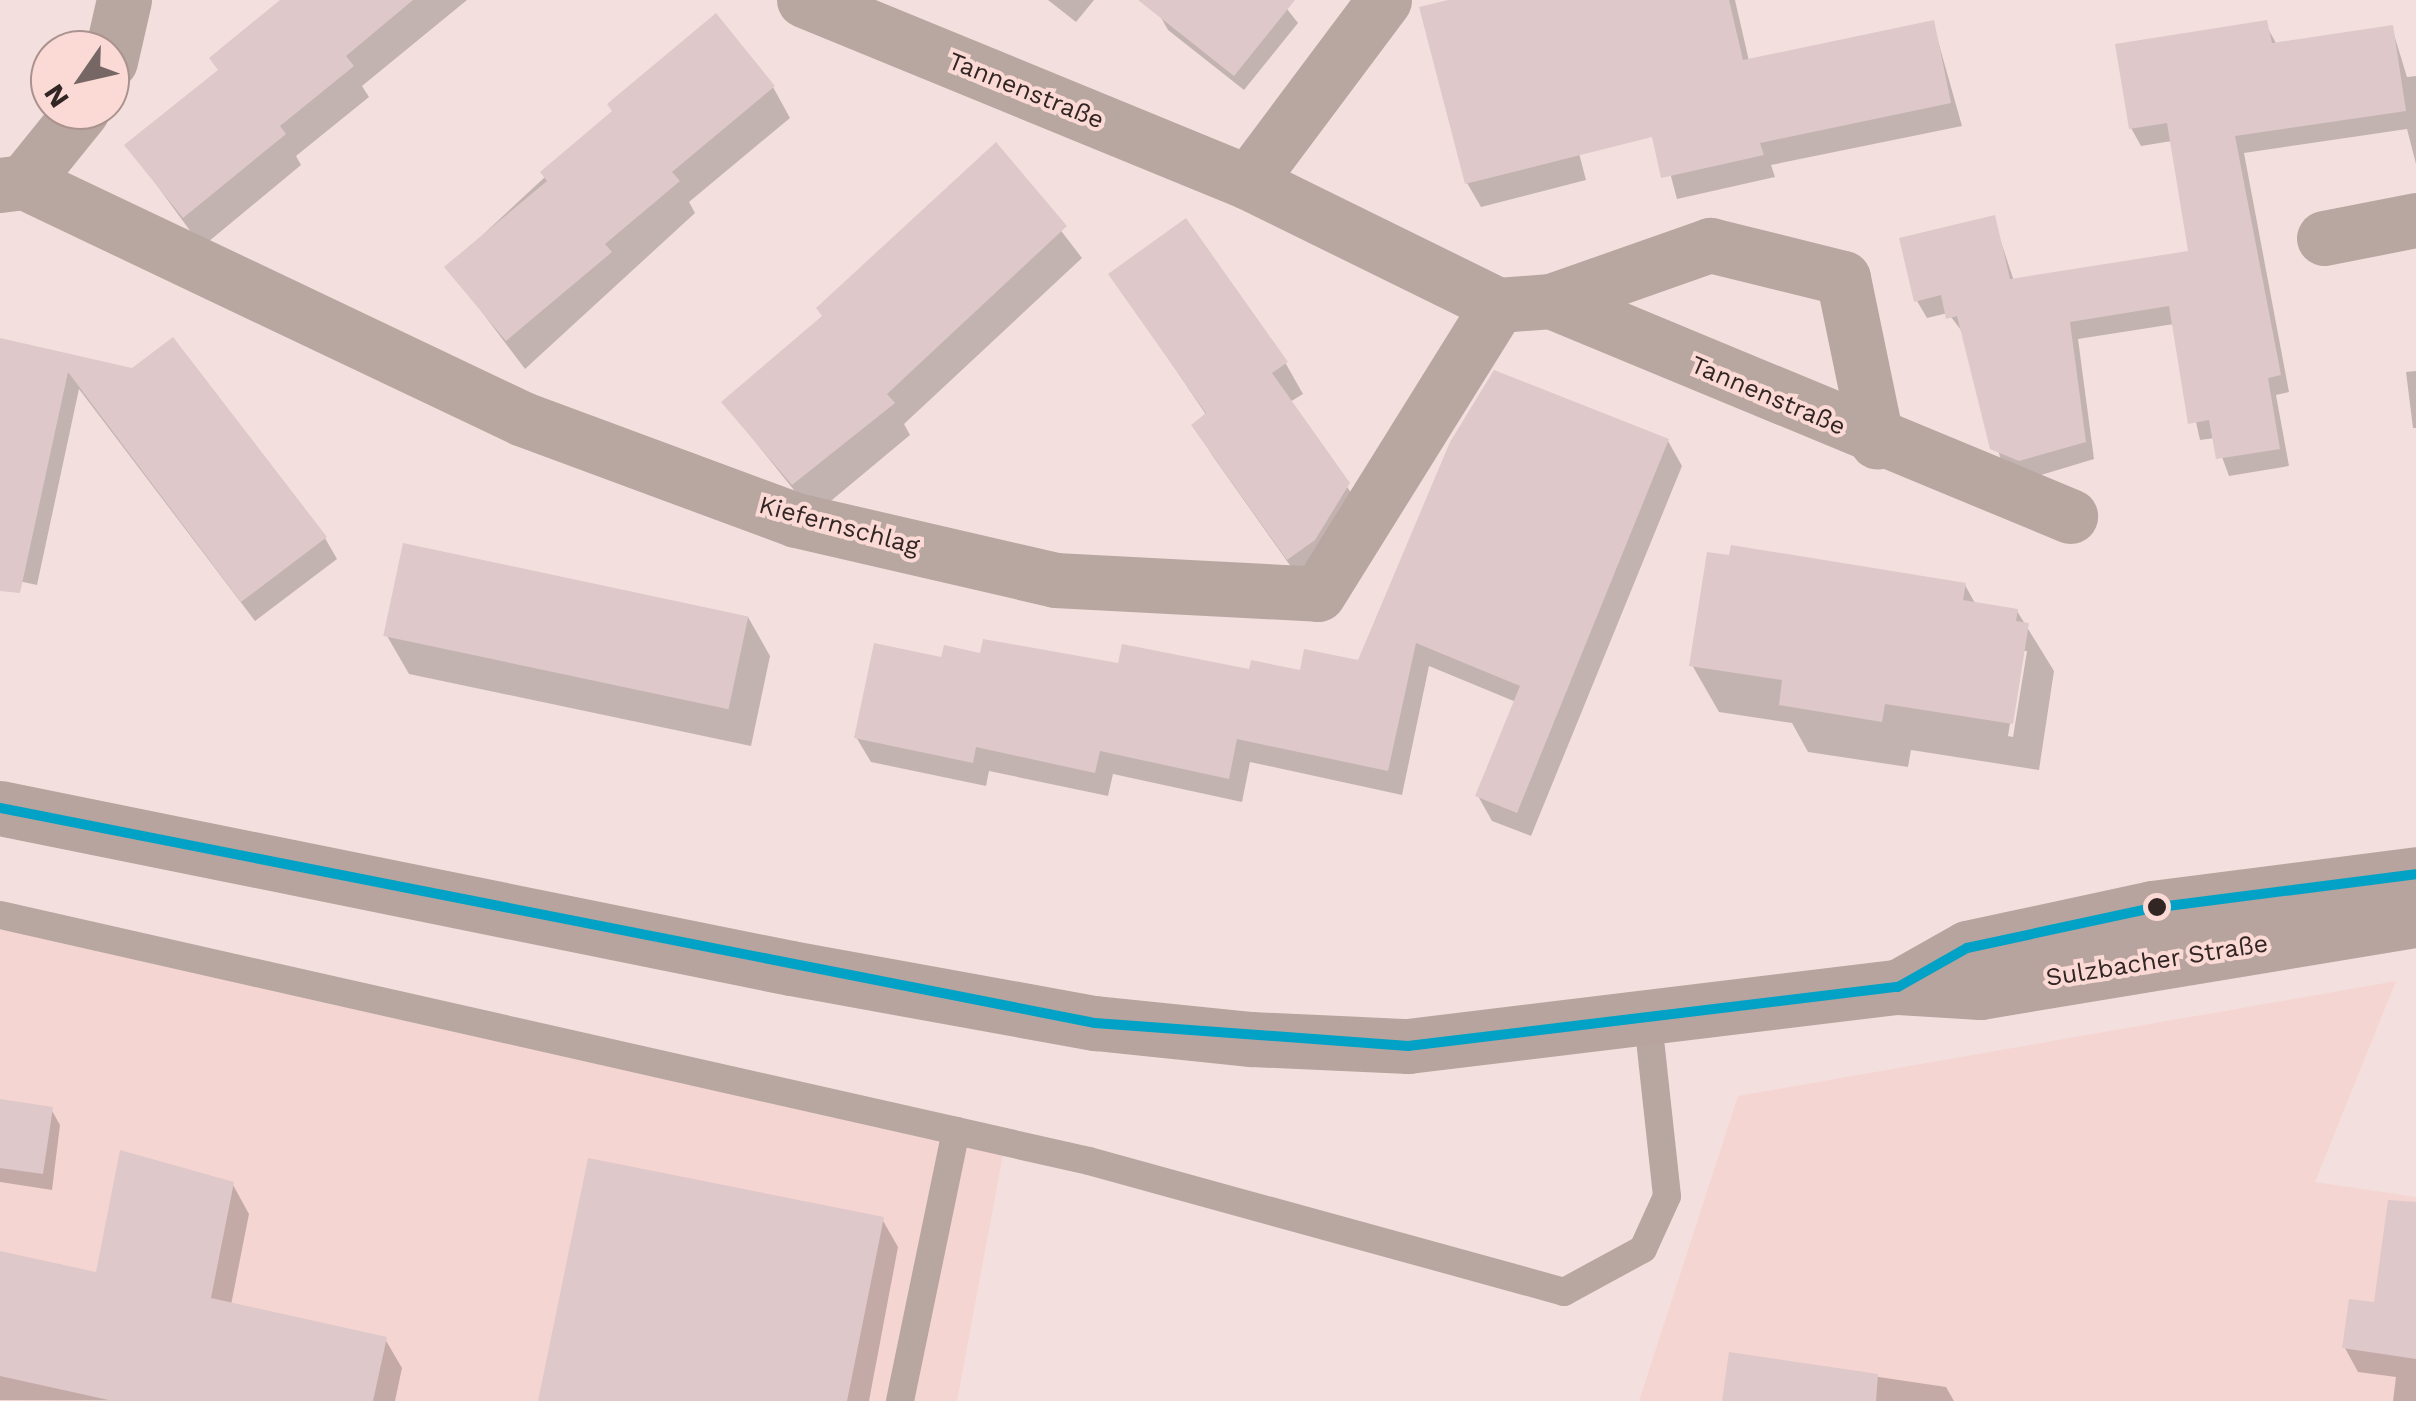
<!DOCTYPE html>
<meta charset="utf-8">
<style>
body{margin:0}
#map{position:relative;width:2416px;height:1401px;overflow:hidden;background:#f3e0de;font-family:"Work Sans",sans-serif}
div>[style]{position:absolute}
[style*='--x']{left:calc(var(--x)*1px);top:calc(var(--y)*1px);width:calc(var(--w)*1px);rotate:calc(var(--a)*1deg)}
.built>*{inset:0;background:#f5d5d1}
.shadow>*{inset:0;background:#0003}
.building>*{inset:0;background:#dec8ca;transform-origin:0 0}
.service>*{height:28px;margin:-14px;padding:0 14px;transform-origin:14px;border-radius:14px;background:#b8a7a1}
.minor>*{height:55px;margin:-27.5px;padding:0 27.5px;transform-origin:27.5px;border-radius:27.5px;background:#b8a7a1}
.secondary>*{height:55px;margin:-27.5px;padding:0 27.5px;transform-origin:27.5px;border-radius:27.5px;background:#b8a49e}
.bus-1>*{height:10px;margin:-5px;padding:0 5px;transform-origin:5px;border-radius:5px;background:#02a2c6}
.dots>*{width:28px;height:28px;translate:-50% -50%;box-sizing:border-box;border:5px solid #fbdad6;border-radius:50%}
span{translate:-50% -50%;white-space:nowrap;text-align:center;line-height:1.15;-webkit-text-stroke:8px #fbdad6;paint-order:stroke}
.street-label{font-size:25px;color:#322624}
.north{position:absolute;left:30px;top:30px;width:100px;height:100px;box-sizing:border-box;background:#fbdad6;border:2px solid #ab928f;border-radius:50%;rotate:236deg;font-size:28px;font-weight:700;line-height:40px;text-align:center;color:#322624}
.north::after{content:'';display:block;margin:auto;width:35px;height:45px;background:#766765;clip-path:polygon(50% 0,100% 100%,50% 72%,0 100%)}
</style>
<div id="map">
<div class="built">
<div style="clip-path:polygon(0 928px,1005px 1144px,957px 1401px,0 1401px)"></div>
<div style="clip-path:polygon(2396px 981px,2315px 1182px,2416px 1197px,2416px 1401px,1639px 1401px,1738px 1096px)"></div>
</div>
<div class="shadow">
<div style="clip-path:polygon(284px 0,467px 0,362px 86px,369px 97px,296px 156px,301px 165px,202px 247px,128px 146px,219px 71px)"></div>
<div style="clip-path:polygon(1048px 0,1094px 0,1076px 22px)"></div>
<div style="clip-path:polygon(1170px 0,1280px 0,1298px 23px,1244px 90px,1168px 30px,1159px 14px)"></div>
<div style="clip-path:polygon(1458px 0,1539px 0,1586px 180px,1481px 207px,1467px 183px)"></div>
<div style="clip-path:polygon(1624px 0,1735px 0,1749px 61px,1933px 23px,1962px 126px,1771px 165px,1775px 177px,1677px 199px)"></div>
<div style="clip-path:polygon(2265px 23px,2277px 45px,2392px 28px,2407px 77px,2416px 76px,2416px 164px,2407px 129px,2244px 153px,2289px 392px,2276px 395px,2289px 466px,2229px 476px,2215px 438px,2200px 440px,2174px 324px,2078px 339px,2094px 459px,2031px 478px,2003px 467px,1964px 334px,1948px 313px,1927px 318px,1917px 301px,1993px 218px,2014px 281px,2191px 254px,2172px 141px,2141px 146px,2131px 128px)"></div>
<div style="clip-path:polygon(773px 87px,790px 118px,689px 202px,695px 213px,525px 369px,448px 267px,615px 112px)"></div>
<div style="clip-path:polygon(995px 145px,1082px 258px,904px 424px,910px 435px,814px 515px,724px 403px,824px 318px)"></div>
<div style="clip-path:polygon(1185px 221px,1286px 364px,1303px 394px,1290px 402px,1366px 515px,1306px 588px,1212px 455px,1194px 425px,1207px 416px,1111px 274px)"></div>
<div style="clip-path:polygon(0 341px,133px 370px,325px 538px,337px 559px,255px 621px,79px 389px,37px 585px,0 577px)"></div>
<div style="clip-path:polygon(2416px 371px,2416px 428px,2413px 428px,2406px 372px)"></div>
<div style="clip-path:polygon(1668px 441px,1682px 466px,1531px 836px,1492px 821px,1478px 796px,1516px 702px,1429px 666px,1402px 795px,1250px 762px,1242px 802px,1113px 774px,1108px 796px,989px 771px,986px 786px,871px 762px,856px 737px,943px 660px,1302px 673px,1360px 663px)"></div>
<div style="clip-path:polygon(evenodd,1965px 585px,1976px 605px,2017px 611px,2054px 671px,2039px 770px,1911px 750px,1908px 767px,1808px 752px,1792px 723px,1719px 712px,1692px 665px,1965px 585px,2022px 651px,2027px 651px,2013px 737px,2008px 736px,2022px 651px)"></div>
<div style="clip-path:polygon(748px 617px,770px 656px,751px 746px,409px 674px,387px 636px)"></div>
<div style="clip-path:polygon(0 1102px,51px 1109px,60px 1125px,52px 1190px,0 1182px)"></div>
<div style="clip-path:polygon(233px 1185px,249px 1214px,231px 1305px,385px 1339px,402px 1368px,395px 1401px,0 1400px,0 1253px,98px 1275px)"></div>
<div style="clip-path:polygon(882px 1219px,898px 1247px,869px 1401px,541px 1401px)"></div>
<div style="clip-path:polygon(2416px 1238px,2416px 1401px,2393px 1401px,2396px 1377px,2358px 1372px,2345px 1348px)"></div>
<div style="clip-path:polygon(1732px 1355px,1946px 1387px,1954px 1401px,1725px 1401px)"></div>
</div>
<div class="building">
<div style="clip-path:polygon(280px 0,413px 0,346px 56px,354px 66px,280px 126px,286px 134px,183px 218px,124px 145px,218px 70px,209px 58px)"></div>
<div style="clip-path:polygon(1138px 0,1295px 0,1234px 76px)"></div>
<div style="clip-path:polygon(1448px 0,1729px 0,1743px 60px,1934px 20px,1951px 103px,1760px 143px,1764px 155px,1661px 178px,1652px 137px,1465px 184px,1419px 7px)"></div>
<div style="clip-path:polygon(716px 13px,775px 86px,672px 172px,680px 181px,605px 244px,612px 252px,506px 341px,444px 267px,547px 181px,540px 172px,612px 111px,607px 104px)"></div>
<div style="clip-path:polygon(2267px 20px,2272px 43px,2393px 25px,2406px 111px,2235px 136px,2281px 375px,2268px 378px,2280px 449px,2216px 459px,2209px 420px,2188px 424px,2169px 306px,2070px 322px,2086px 442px,2019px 461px,1990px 449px,1957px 316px,1946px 319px,1941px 295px,1914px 302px,1899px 238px,1995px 215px,2010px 279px,2188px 251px,2167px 123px,2129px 129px,2115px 44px)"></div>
<div style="clip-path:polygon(996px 142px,1067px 226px,887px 394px,895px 403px,792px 485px,721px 402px,822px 316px,816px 308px)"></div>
<div style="clip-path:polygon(1186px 218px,1288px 362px,1272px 373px,1350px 483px,1315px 540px,1287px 560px,1191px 425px,1206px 413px,1108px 274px)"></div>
<div style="clip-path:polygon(173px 337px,327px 537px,241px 602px,68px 372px,20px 593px,0 591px,0 338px,132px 368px)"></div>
<div style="clip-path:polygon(1494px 370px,1669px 439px,1517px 813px,1475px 796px,1520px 686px,1416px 643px,1388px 771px,1237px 739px,1229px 779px,1100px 751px,1095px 773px,976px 747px,973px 763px,854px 738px,874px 643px,941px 657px,944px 645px,980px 653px,983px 639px,1118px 663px,1122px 644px,1249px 669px,1251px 660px,1300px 670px,1304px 649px,1358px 660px,1450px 442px)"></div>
<div style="left:403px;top:543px;width:353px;height:95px;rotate:12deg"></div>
<div style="clip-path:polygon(1731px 545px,1966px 583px,1963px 600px,2018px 609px,2016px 621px,2029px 623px,2013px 724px,1885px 704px,1882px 722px,1779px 705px,1782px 680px,1689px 666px,1707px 552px,1729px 555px)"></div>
<div style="clip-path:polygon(0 1099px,53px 1107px,43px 1174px,0 1168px)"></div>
<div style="clip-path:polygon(120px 1150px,234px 1182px,211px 1298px,387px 1337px,373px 1401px,113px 1401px,0 1376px,0 1251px,96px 1272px)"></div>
<div style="clip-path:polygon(588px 1158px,884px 1217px,847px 1401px,538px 1401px)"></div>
<div style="clip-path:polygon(2388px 1200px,2416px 1202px,2416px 1359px,2342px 1348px,2349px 1299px,2374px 1302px)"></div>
<div style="clip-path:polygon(1729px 1352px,1878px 1374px,1876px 1401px,1722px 1401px)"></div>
</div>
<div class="service">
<div style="--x:0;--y:915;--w:1116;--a:12.73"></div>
<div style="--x:1089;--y:1161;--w:493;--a:15.4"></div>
<div style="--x:1564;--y:1292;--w:90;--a:-28.6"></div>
<div style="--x:1643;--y:1249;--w:58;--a:-65.6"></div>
<div style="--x:1667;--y:1196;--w:176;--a:-96.2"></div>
<div style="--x:900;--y:1401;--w:276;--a:-78.3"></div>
</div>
<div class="minor">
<div style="--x:804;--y:0;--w:480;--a:22.3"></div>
<div style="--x:1248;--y:182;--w:279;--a:26.2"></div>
<div style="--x:1498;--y:305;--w:53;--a:-4.3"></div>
<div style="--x:1551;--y:301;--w:562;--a:22.5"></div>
<div style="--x:110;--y:61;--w:63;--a:-77.1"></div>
<div style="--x:24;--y:182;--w:552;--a:25.41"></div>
<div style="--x:523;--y:419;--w:291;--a:20.3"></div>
<div style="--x:796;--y:520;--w:266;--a:13"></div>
<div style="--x:1055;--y:580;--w:263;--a:3"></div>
<div style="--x:1318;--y:594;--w:340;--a:-58.1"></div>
<div style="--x:1248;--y:182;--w:227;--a:-53.2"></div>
<div style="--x:0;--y:185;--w:24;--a:-7"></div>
<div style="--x:24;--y:182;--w:92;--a:-51.1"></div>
<div style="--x:2324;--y:238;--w:94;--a:-11.1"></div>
<div style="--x:1551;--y:301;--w:169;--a:-19.4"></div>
<div style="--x:1710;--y:245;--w:137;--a:13.9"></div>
<div style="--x:1843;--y:278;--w:167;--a:78.3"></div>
</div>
<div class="secondary">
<div style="--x:0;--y:808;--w:807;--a:11.44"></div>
<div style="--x:791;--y:968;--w:309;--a:10.3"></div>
<div style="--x:1095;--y:1023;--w:157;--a:5.9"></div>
<div style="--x:1251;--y:1039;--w:157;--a:2.6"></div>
<div style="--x:1408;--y:1046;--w:494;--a:-6.9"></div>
<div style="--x:1898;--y:987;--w:82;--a:3.5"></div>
<div style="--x:1980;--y:992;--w:442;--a:-9.4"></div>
<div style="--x:1898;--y:987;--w:79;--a:-29.5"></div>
<div style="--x:1967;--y:948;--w:189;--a:-12.2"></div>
<div style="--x:2152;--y:908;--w:266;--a:-7.3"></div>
</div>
<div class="bus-1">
<div style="--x:0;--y:808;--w:1116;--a:11.11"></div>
<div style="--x:1095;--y:1023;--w:314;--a:4.2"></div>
<div style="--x:1408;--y:1046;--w:494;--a:-6.9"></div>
<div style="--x:1898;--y:987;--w:79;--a:-29.5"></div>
<div style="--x:1967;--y:948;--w:189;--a:-12.2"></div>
<div style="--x:2152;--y:908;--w:266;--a:-7.3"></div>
</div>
<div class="dots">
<div style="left:2157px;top:907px;background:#322624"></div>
</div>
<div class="street-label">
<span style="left:1026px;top:91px;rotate:22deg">Tannenstraße</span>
<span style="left:1768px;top:396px;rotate:23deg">Tannenstraße</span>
<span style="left:839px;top:526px;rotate:15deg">Kiefernschlag</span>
<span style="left:2157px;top:961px;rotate:-9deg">Sulzbacher Straße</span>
</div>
<div class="north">N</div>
</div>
